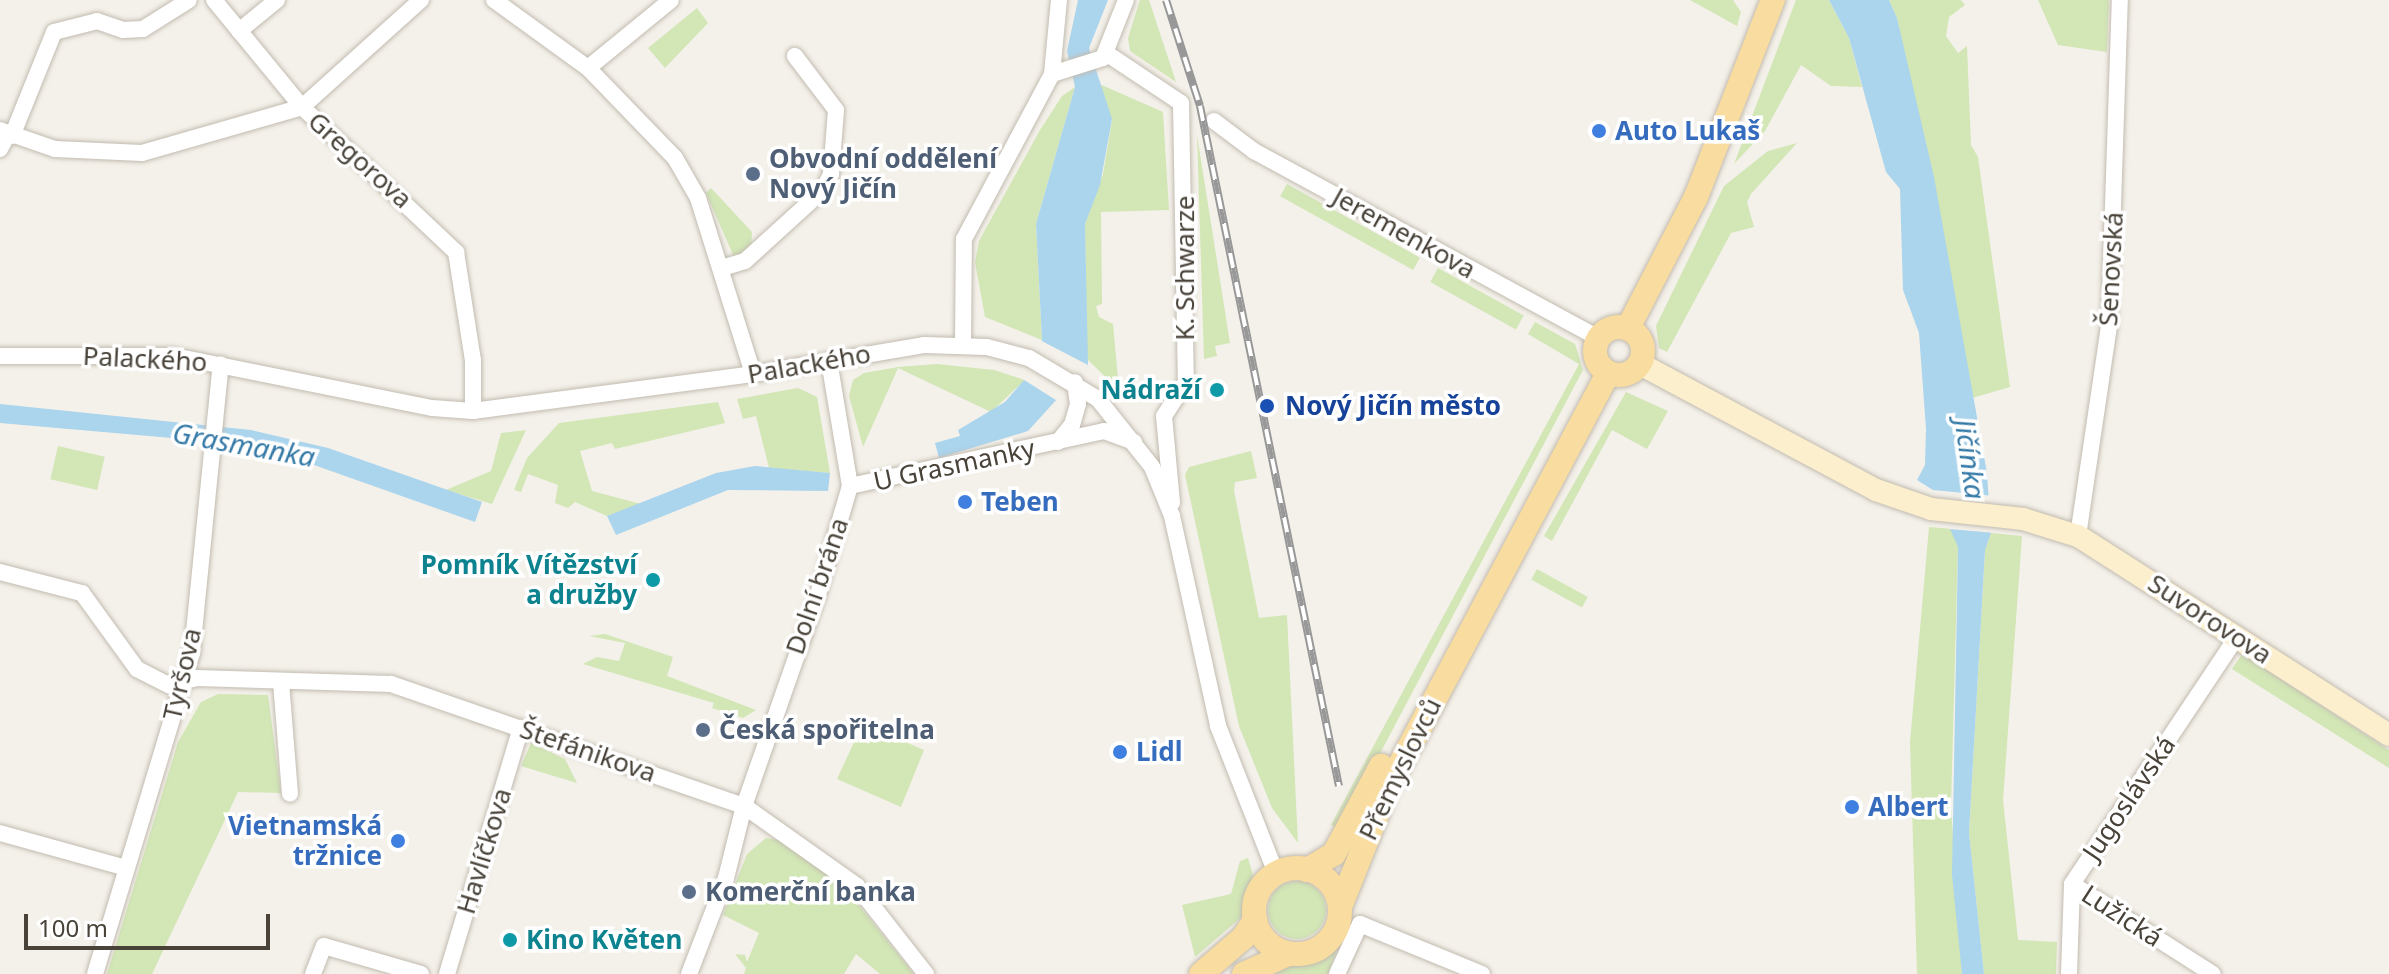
<!DOCTYPE html>
<meta charset="utf-8">
<style>
body{margin:0}
#map{position:relative;width:2389px;height:974px;overflow:hidden;background:#f4f1ea;font-family:"Noto Sans",sans-serif}
div>[style]{position:absolute}
[style*='--x']{left:calc(var(--x)*1px);top:calc(var(--y)*1px);width:calc(var(--w)*1px);rotate:calc(var(--a)*1deg)}
.green>*{inset:0;background:#d2e6b6;transform-origin:0 0}
.round{border-radius:50%}
.water>*{inset:0;background:#abd4ed}
.pier>*{inset:0;background:#f4f1ea}
.roads{filter:drop-shadow(0 0 2px #c2bbb0) drop-shadow(0 0 2px #c2bbb0)}
.street>*{height:16px;margin:-8px;padding:0 8px;transform-origin:8px;border-radius:8px;background:#fff}
.secondary>*{height:22px;margin:-11px;padding:0 11px;transform-origin:11px;border-radius:11px;background:#fcefcd}
.primary>*{height:24px;margin:-12px;padding:0 12px;transform-origin:12px;border-radius:12px;background:#f9dc9f}
.primary>.ring{margin:-12px;padding:0;box-sizing:content-box;background:none;border:24px solid #f9dc9f;border-radius:50%}
.rail>*{height:8px;margin-top:-4px;transform-origin:0;background:repeating-linear-gradient(90deg,#fff 0 15px,#989898 0 30px);box-sizing:border-box;border-block:2px solid #989898}
.dots>*{width:22px;height:22px;translate:-50% -50%;box-sizing:border-box;border:4px solid #fff;border-radius:50%}
span{translate:-50% -50%;white-space:nowrap;text-align:center;line-height:1.15;-webkit-text-stroke:7px #fff;paint-order:stroke}
.shop-label{font-size:26px;color:#366cbe;font-weight:700}
.left{translate:0 -50%;text-align:left}
.right{translate:-100% -50%;text-align:right}
.service-label{font-size:26px;color:#4e5e75;font-weight:700}
.street-label{font-size:26px;color:#484239}
.culture-label{font-size:26px;color:#0d838f;font-weight:700}
.transit-label{font-size:26px;color:#164399;font-weight:700}
.water-label{font-size:28px;color:#357aa7;font-style:italic}
.scale{position:absolute;left:24px;top:914px;width:246px;height:36px;box-sizing:border-box;border:4px solid #484239;border-top:0;padding-left:10px;font-size:24px;line-height:28px;white-space:nowrap;color:#484239;-webkit-text-stroke:6px #fff;paint-order:stroke}
</style>
<div id="map">
<div class="green">
<div style="clip-path:polygon(1140px 0,1149px 0,1176px 82px,1130px 51px,1128px 38px)"></div>
<div style="clip-path:polygon(1690px 0,1733px 0,1741px 12px,1737px 26px)"></div>
<div style="clip-path:polygon(1796px 0,1829px 0,1849px 38px,1862px 87px,1831px 86px,1801px 65px,1765px 131px,1734px 164px)"></div>
<div style="clip-path:polygon(1889px 0,1961px 0,1965px 5px,1949px 17px,1946px 36px,1958px 53px,1967px 46px,1971px 145px,1978px 157px,2010px 387px,1972px 398px,1897px 18px)"></div>
<div style="clip-path:polygon(2038px 0,2109px 0,2107px 52px,2058px 45px)"></div>
<div style="clip-path:polygon(697px 8px,708px 23px,665px 68px,648px 48px)"></div>
<div style="clip-path:polygon(1097px 83px,1163px 112px,1169px 210px,1101px 212px,1102px 304px,1096px 306px,1099px 317px,1113px 324px,1119px 390px,1087px 359px,1085px 224px,1103px 174px,1112px 120px)"></div>
<div style="clip-path:polygon(1075px 87px,1036px 224px,1042px 340px,985px 317px,975px 262px,979px 241px,1040px 130px,1062px 96px)"></div>
<div style="clip-path:polygon(1197px 135px,1230px 343px,1215px 346px,1217px 356px,1204px 359px)"></div>
<div style="clip-path:polygon(1797px 143px,1751px 194px,1747px 202px,1754px 227px,1731px 233px,1667px 352px,1659px 348px,1656px 326px,1724px 186px,1768px 151px)"></div>
<div style="left:1287px;top:184px;width:152px;height:14px;rotate:29deg"></div>
<div style="clip-path:polygon(711px 188px,752px 232px,751px 248px,743px 255px,734px 257px,706px 193px)"></div>
<div style="left:1438px;top:268px;width:98px;height:16px;rotate:29deg"></div>
<div style="clip-path:polygon(1535px 322px,1575px 344px,1583px 370px,1340px 829px,1331px 825px,1579px 364px,1528px 334px)"></div>
<div style="clip-path:polygon(937px 364px,994px 370px,1025px 380px,991px 412px,898px 368px,863px 447px,849px 396px,853px 380px,864px 373px,898px 367px)"></div>
<div style="clip-path:polygon(798px 388px,817px 397px,830px 473px,769px 468px,756px 416px,743px 419px,737px 399px)"></div>
<div style="clip-path:polygon(1626px 392px,1668px 411px,1647px 449px,1612px 430px,1552px 541px,1544px 536px)"></div>
<div style="clip-path:polygon(718px 402px,725px 423px,615px 449px,612px 443px,580px 451px,592px 491px,641px 504px,607px 516px,575px 502px,568px 508px,555px 503px,558px 485px,528px 474px,521px 492px,514px 490px,527px 458px,559px 423px)"></div>
<div style="clip-path:polygon(526px 430px,492px 504px,446px 490px,491px 471px,501px 433px)"></div>
<div style="left:58px;top:446px;width:48px;height:34px;rotate:13deg"></div>
<div style="clip-path:polygon(1251px 451px,1257px 478px,1235px 482px,1234px 491px,1259px 618px,1287px 615px,1298px 843px,1272px 808px,1239px 726px,1185px 475px,1189px 467px)"></div>
<div style="clip-path:polygon(1929px 527px,1953px 529px,1958px 547px,1951px 806px,1962px 974px,1917px 974px,1910px 742px)"></div>
<div style="clip-path:polygon(1991px 533px,2022px 536px,2003px 800px,2018px 940px,2057px 942px,2056px 974px,1984px 974px,1969px 833px,1985px 550px)"></div>
<div style="left:1537px;top:569px;width:58px;height:12px;rotate:29deg"></div>
<div style="clip-path:polygon(605px 634px,673px 657px,667px 676px,756px 710px,743px 718px,712px 708px,714px 703px,583px 664px,597px 657px,619px 661px,625px 643px,589px 636px)"></div>
<div style="clip-path:polygon(2242px 654px,2389px 750px,2389px 768px,2232px 669px)"></div>
<div style="clip-path:polygon(218px 694px,268px 695px,281px 793px,238px 792px,152px 974px,107px 974px,178px 742px,201px 702px)"></div>
<div style="clip-path:polygon(875px 729px,924px 750px,901px 807px,837px 779px,856px 738px,869px 744px)"></div>
<div style="clip-path:polygon(531px 743px,565px 759px,577px 783px,521px 766px)"></div>
<div style="clip-path:polygon(766px 838px,778px 840px,842px 884px,914px 974px,880px 974px,856px 954px,844px 974px,744px 974px,746px 968px,735px 954px,745px 955px,747px 962px,759px 933px,723px 915px,747px 854px)"></div>
<div style="clip-path:polygon(1248px 858px,1253px 875px,1245px 914px,1195px 957px,1182px 905px,1231px 894px,1240px 861px)"></div>
<div class="round" style="left:1268px;top:881px;width:58px;height:58px"></div>
<div style="clip-path:polygon(1345px 926px,1329px 972px,1334px 974px,1255px 974px,1322px 955px)"></div>
</div>
<div class="water">
<div style="clip-path:polygon(1078px 0,1108px 0,1089px 48px,1112px 119px,1100px 185px,1085px 224px,1088px 365px,1028px 431px,939px 458px,935px 443px,960px 436px,958px 430px,1005px 402px,1031px 372px,1042px 340px,1036px 224px,1075px 87px,1067px 51px)"></div>
<div style="clip-path:polygon(1829px 0,1889px 0,1897px 18px,1934px 177px,1987px 473px,1991px 533px,1985px 550px,1969px 833px,1984px 974px,1962px 974px,1952px 875px,1958px 547px,1933px 490px,1917px 480px,1925px 465px,1926px 429px,1919px 333px,1903px 290px,1900px 189px,1886px 172px,1849px 38px)"></div>
<div style="clip-path:polygon(0 404px,251px 430px,328px 448px,482px 502px,475px 522px,314px 465px,255px 451px,195px 440px,0 423px)"></div>
<div style="clip-path:polygon(755px 466px,830px 473px,828px 491px,728px 490px,616px 535px,607px 516px,716px 473px)"></div>
</div>
<div class="pier">
<div style="clip-path:polygon(1038px 339px,1088px 365px,1059px 402px,1021px 378px,1032px 362px)"></div>
<div style="clip-path:polygon(1933px 490px,1994px 496px,1995px 533px,1949px 529px)"></div>
</div>
<div class="roads">
<div class="street">
<div style="--x:214;--y:0;--w:139;--a:50.6"></div>
<div style="--x:302;--y:107;--w:212;--a:43.3"></div>
<div style="--x:456;--y:252;--w:109;--a:81.1"></div>
<div style="--x:473;--y:360;--w:51;--a:90"></div>
<div style="--x:494;--y:0;--w:116;--a:35.9"></div>
<div style="--x:588;--y:68;--w:125;--a:46"></div>
<div style="--x:675;--y:158;--w:46;--a:60.1"></div>
<div style="--x:698;--y:198;--w:184;--a:72.6"></div>
<div style="--x:239;--y:31;--w:49;--a:-39.2"></div>
<div style="--x:1106;--y:53;--w:90;--a:33.7"></div>
<div style="--x:1181;--y:103;--w:279;--a:89"></div>
<div style="--x:1186;--y:382;--w:40;--a:122.9"></div>
<div style="--x:1164;--y:416;--w:87;--a:84.7"></div>
<div style="--x:588;--y:68;--w:107;--a:-39.3"></div>
<div style="--x:1052;--y:74;--w:53;--a:-17.4"></div>
<div style="--x:1103;--y:58;--w:62;--a:-68.4"></div>
<div style="--x:1214;--y:121;--w:50;--a:36.9"></div>
<div style="--x:1254;--y:151;--w:392;--a:28.5"></div>
<div style="--x:0;--y:130;--w:58;--a:19.1"></div>
<div style="--x:55;--y:149;--w:87;--a:2.6"></div>
<div style="--x:142;--y:153;--w:166;--a:-16"></div>
<div style="--x:302;--y:107;--w:160;--a:-42"></div>
<div style="--x:12;--y:136;--w:112;--a:-68"></div>
<div style="--x:54;--y:32;--w:44;--a:-14.3"></div>
<div style="--x:97;--y:21;--w:28;--a:19"></div>
<div style="--x:123;--y:30;--w:20;--a:-3"></div>
<div style="--x:143;--y:29;--w:54;--a:-32.2"></div>
<div style="--x:0;--y:149;--w:17;--a:-62"></div>
<div style="--x:722;--y:268;--w:24;--a:-17"></div>
<div style="--x:745;--y:261;--w:105;--a:-42.3"></div>
<div style="--x:823;--y:190;--w:18;--a:-63"></div>
<div style="--x:831;--y:174;--w:64;--a:-85.5"></div>
<div style="--x:836;--y:110;--w:68;--a:-127.2"></div>
<div style="--x:963;--y:344;--w:105;--a:-89.5"></div>
<div style="--x:964;--y:239;--w:187;--a:-61.9"></div>
<div style="--x:1052;--y:74;--w:74;--a:-84.6"></div>
<div style="--x:0;--y:356;--w:174;--a:0"></div>
<div style="--x:174;--y:356;--w:263;--a:11.4"></div>
<div style="--x:432;--y:408;--w:41;--a:4.2"></div>
<div style="--x:473;--y:411;--w:282;--a:-7.5"></div>
<div style="--x:753;--y:374;--w:173;--a:-9.6"></div>
<div style="--x:924;--y:345;--w:63;--a:1.8"></div>
<div style="--x:987;--y:347;--w:43;--a:14.7"></div>
<div style="--x:1029;--y:358;--w:80;--a:30.7"></div>
<div style="--x:1098;--y:399;--w:87;--a:51.5"></div>
<div style="--x:1152;--y:467;--w:53;--a:67.8"></div>
<div style="--x:1172;--y:516;--w:215;--a:77.6"></div>
<div style="--x:1218;--y:726;--w:158;--a:68.5"></div>
<div style="--x:1058;--y:442;--w:22;--a:-51"></div>
<div style="--x:1072;--y:425;--w:22;--a:-74"></div>
<div style="--x:1078;--y:404;--w:22;--a:-98"></div>
<div style="--x:850;--y:486;--w:260;--a:-12.2"></div>
<div style="--x:1104;--y:431;--w:32;--a:20"></div>
<div style="--x:2078;--y:536;--w:212;--a:-81.6"></div>
<div style="--x:2109;--y:326;--w:326;--a:-88.1"></div>
<div style="--x:0;--y:572;--w:85;--a:14.4"></div>
<div style="--x:82;--y:593;--w:94;--a:54.1"></div>
<div style="--x:137;--y:669;--w:36;--a:27"></div>
<div style="--x:169;--y:685;--w:29;--a:-14"></div>
<div style="--x:197;--y:678;--w:194;--a:1.8"></div>
<div style="--x:391;--y:684;--w:373;--a:19.1"></div>
<div style="--x:744;--y:806;--w:138;--a:35.3"></div>
<div style="--x:857;--y:886;--w:112;--a:51.9"></div>
<div style="--x:281;--y:682;--w:112;--a:85.4"></div>
<div style="--x:0;--y:833;--w:131;--a:15.5"></div>
<div style="--x:2072;--y:884;--w:167;--a:32.6"></div>
<div style="--x:95;--y:974;--w:336;--a:-73.2"></div>
<div style="--x:192;--y:652;--w:289;--a:-84.3"></div>
<div style="--x:313;--y:974;--w:30;--a:-69"></div>
<div style="--x:324;--y:946;--w:101;--a:16.1"></div>
<div style="--x:447;--y:974;--w:257;--a:-73.3"></div>
<div style="--x:689;--y:974;--w:103;--a:-68.9"></div>
<div style="--x:726;--y:878;--w:74;--a:-76"></div>
<div style="--x:744;--y:806;--w:220;--a:-70.7"></div>
<div style="--x:817;--y:598;--w:117;--a:-73.6"></div>
<div style="--x:850;--y:486;--w:127;--a:-99.5"></div>
<div style="--x:1337;--y:974;--w:55;--a:-65.3"></div>
<div style="--x:1360;--y:924;--w:132;--a:22.3"></div>
<div style="--x:2069;--y:974;--w:90;--a:-88.1"></div>
<div style="--x:2072;--y:884;--w:297;--a:-56.3"></div>
</div>
<div class="secondary">
<div style="--x:1640;--y:364;--w:268;--a:28.1"></div>
<div style="--x:1876;--y:490;--w:58;--a:19.1"></div>
<div style="--x:1931;--y:509;--w:93;--a:6.2"></div>
<div style="--x:2023;--y:519;--w:58;--a:17.2"></div>
<div style="--x:2078;--y:536;--w:369;--a:32.6"></div>
</div>
<div class="primary">
<div class="ring" style="left:1595px;top:327px;width:24px;height:24px"></div>
<div style="--x:1628;--y:328;--w:148;--a:-62.6"></div>
<div style="--x:1696;--y:197;--w:212;--a:-68.7"></div>
<div class="ring" style="left:1254px;top:868px;width:62px;height:62px"></div>
<div style="--x:1307;--y:870;--w:31;--a:-31"></div>
<div style="--x:1334;--y:854;--w:100;--a:-61.9"></div>
<div style="--x:1340;--y:907;--w:127;--a:-68.3"></div>
<div style="--x:1387;--y:789;--w:471;--a:-62"></div>
<div style="--x:1201;--y:974;--w:55;--a:-40.6"></div>
<div style="--x:1243;--y:938;--w:22;--a:-56"></div>
<div style="--x:1244;--y:974;--w:48;--a:-24.4"></div>
</div>
</div>
<div class="rail">
<div style="--x:1166;--y:0;--w:111;--a:72.2"></div>
<div style="--x:1200;--y:106;--w:694;--a:78.45"></div>
</div>
<div class="dots">
<div style="left:1599px;top:131px;background:#3f7fe0"></div>
<div style="left:753px;top:174px;background:#5c6f8a"></div>
<div style="left:1217px;top:390px;background:#0f9aa8"></div>
<div style="left:1267px;top:406px;background:#1a4fb4"></div>
<div style="left:965px;top:502px;background:#3f7fe0"></div>
<div style="left:653px;top:580px;background:#0f9aa8"></div>
<div style="left:703px;top:730px;background:#5c6f8a"></div>
<div style="left:1120px;top:752px;background:#3f7fe0"></div>
<div style="left:1852px;top:807px;background:#3f7fe0"></div>
<div style="left:398px;top:841px;background:#3f7fe0"></div>
<div style="left:689px;top:892px;background:#5c6f8a"></div>
<div style="left:510px;top:940px;background:#0f9aa8"></div>
</div>
<div class="shop-label">
<span class="left" style="left:1615px;top:131px">Auto Lukaš</span>
<span class="left" style="left:981px;top:502px">Teben</span>
<span class="left" style="left:1136px;top:752px">Lidl</span>
<span class="left" style="left:1868px;top:807px">Albert</span>
<span class="right" style="left:382px;top:841px">Vietnamská<br>tržnice</span>
</div>
<div class="service-label">
<span class="left" style="left:769px;top:174px">Obvodní oddělení<br>Nový Jičín</span>
<span class="left" style="left:719px;top:730px">Česká spořitelna</span>
<span class="left" style="left:705px;top:892px">Komerční banka</span>
</div>
<div class="street-label">
<span style="left:360px;top:160px;rotate:42deg">Gregorova</span>
<span style="left:1404px;top:233px;rotate:29deg">Jeremenkova</span>
<span style="left:1185px;top:268px;rotate:-90deg">K. Schwarze</span>
<span style="left:2111px;top:269px;rotate:-87deg">Šenovská</span>
<span style="left:145px;top:359px;rotate:3deg">Palackého</span>
<span style="left:809px;top:364px;rotate:-10deg">Palackého</span>
<span style="left:954px;top:465px;rotate:-12deg">U Grasmanky</span>
<span style="left:817px;top:586px;rotate:-71deg">Dolní brána</span>
<span style="left:2210px;top:619px;rotate:33deg">Suvorovova</span>
<span style="left:182px;top:674px;rotate:-77deg">Tyršova</span>
<span style="left:588px;top:751px;rotate:19deg">Štefánikova</span>
<span style="left:1400px;top:769px;rotate:-64deg">Přemyslovců</span>
<span style="left:2129px;top:798px;rotate:-56deg">Jugoslávská</span>
<span style="left:484px;top:851px;rotate:-73deg">Havlíčkova</span>
<span style="left:2122px;top:916px;rotate:33deg">Lužická</span>
</div>
<div class="culture-label">
<span class="right" style="left:1201px;top:390px">Nádraží</span>
<span class="right" style="left:637px;top:580px">Pomník Vítězství<br>a družby</span>
<span class="left" style="left:526px;top:940px">Kino Květen</span>
</div>
<div class="transit-label">
<span class="left" style="left:1285px;top:406px">Nový Jičín město</span>
</div>
<div class="water-label">
<span style="left:244px;top:444px;rotate:10deg">Grasmanka</span>
<span style="left:1971px;top:459px;rotate:82deg">Jičínka</span>
</div>
<div class="scale">100 m</div>
</div>
